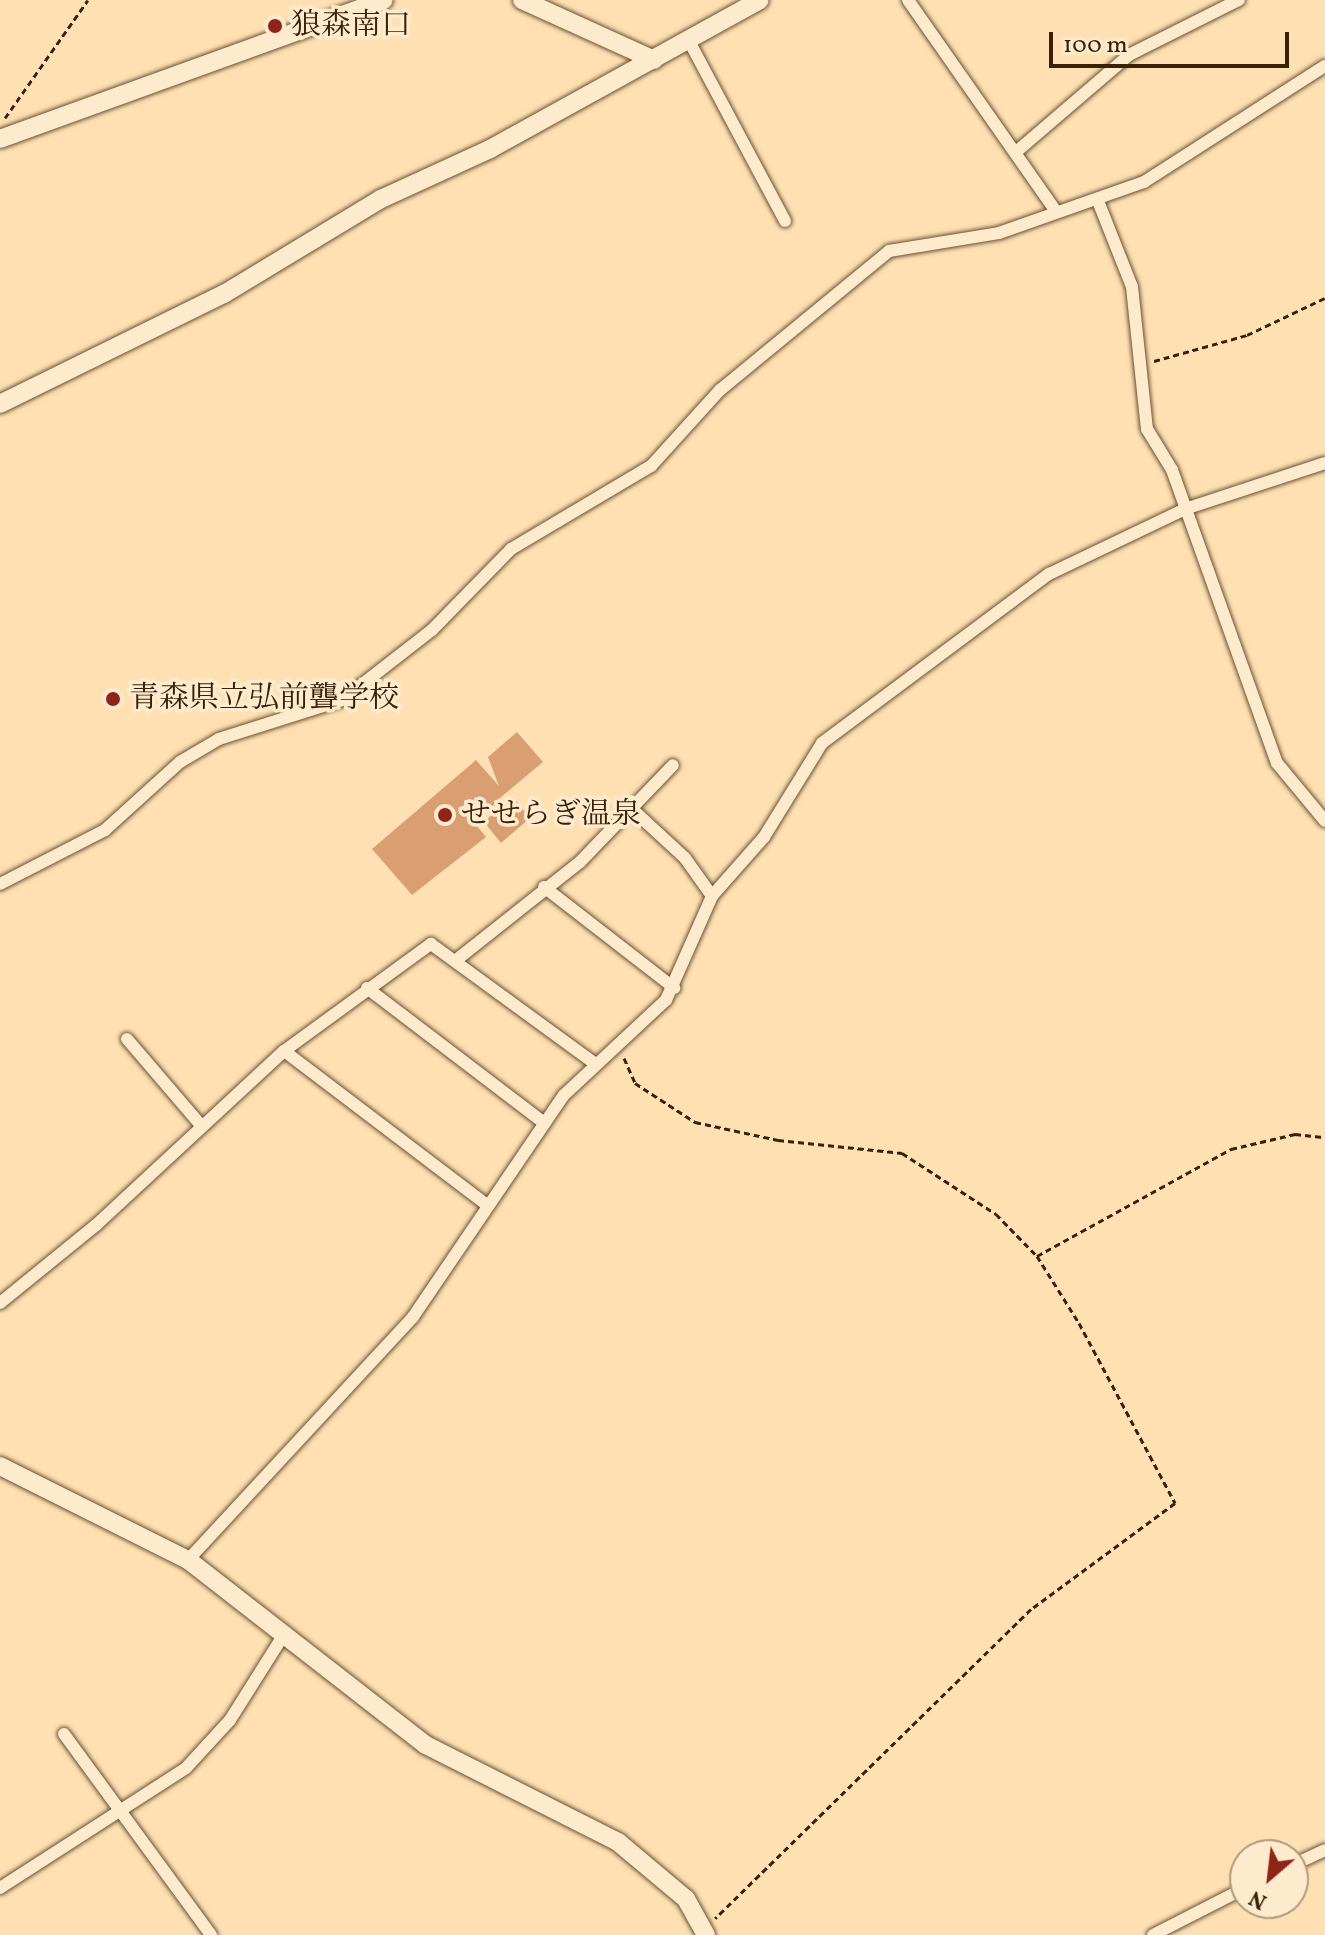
<!DOCTYPE html>
<meta charset="utf-8">
<style>
body{margin:0}
#map{position:relative;width:1325px;height:1935px;overflow:hidden;background:#fee0b3;font-family:Vollkorn,"Noto Serif JP",serif}
div>[style]{position:absolute}
[style*='--x']{left:calc(var(--x)*1px);top:calc(var(--y)*1px);width:calc(var(--w)*1px);rotate:calc(var(--a)*1deg)}
.building>*{inset:0;background:#d99e71}
.path>*{height:3px;margin-top:-1.5px;transform-origin:0;background:repeating-linear-gradient(90deg,#392108 0 6px,transparent 0 10px)}
.roads{filter:drop-shadow(0 0 2px #6a5133) drop-shadow(0 0 2px #6a5133)}
.street>*{height:12px;margin:-6px;padding:0 6px;transform-origin:6px;border-radius:6px;background:#feebce}
.secondary>*{height:18px;margin:-9px;padding:0 9px;transform-origin:9px;border-radius:9px;background:#feebce}
.dots>*{width:22px;height:22px;translate:-50% -50%;box-sizing:border-box;border:4px solid #feebce;border-radius:50%}
span{translate:-50% -50%;white-space:nowrap;text-align:center;line-height:1.15;-webkit-text-stroke:7px #feebce;paint-order:stroke}
.poi-label{font-size:30px;color:#392108}
.left{translate:0 -50%;text-align:left}
.north{position:absolute;left:1229px;top:1839px;width:80px;height:80px;box-sizing:border-box;background:#feebce;border:2px solid #af9a7f;border-radius:50%;rotate:208deg;font-size:22px;font-weight:700;line-height:32px;text-align:center;color:#392108}
.north::after{content:'';display:block;margin:auto;width:28px;height:36px;background:#8f2418;clip-path:polygon(50% 0,100% 100%,50% 72%,0 100%)}
.scale{position:absolute;left:1049px;top:32px;width:240px;height:36px;box-sizing:border-box;border:4px solid #392108;border-top:0;padding-left:10px;font-size:24px;line-height:28px;white-space:nowrap;color:#392108;-webkit-text-stroke:6px #feebce;paint-order:stroke}
</style>
<div id="map">
<div class="building">
<div style="clip-path:polygon(517px 732px,543px 762px,494px 803px,499px 808px,513px 797px,530px 818px,501px 843px,484px 822px,494px 813px,489px 807px,473px 821px,486px 837px,412px 895px,372px 849px,476px 760px,499px 786px,488px 757px)"></div>
</div>
<div class="path">
<div style="--x:5;--y:118;--w:144;--a:-54.9"></div>
<div style="--x:1154;--y:361;--w:97;--a:-15.6"></div>
<div style="--x:1247;--y:335;--w:86;--a:-25.4"></div>
<div style="--x:624;--y:1058;--w:27;--a:66"></div>
<div style="--x:635;--y:1083;--w:72;--a:33"></div>
<div style="--x:695;--y:1122;--w:85;--a:12.2"></div>
<div style="--x:778;--y:1140;--w:125;--a:6"></div>
<div style="--x:902;--y:1153;--w:112;--a:33"></div>
<div style="--x:996;--y:1214;--w:59;--a:45.7"></div>
<div style="--x:1037;--y:1256;--w:79;--a:57.9"></div>
<div style="--x:1079;--y:1323;--w:204;--a:61.9"></div>
<div style="--x:1175;--y:1503;--w:179;--a:143.6"></div>
<div style="--x:1031;--y:1609;--w:442;--a:135.6"></div>
<div style="--x:1037;--y:1256;--w:222;--a:-28.9"></div>
<div style="--x:1231;--y:1149;--w:66;--a:-13.2"></div>
<div style="--x:1295;--y:1134;--w:30;--a:6"></div>
</div>
<div class="roads">
<div class="street">
<div style="--x:908;--y:0;--w:256;--a:55"></div>
<div style="--x:689;--y:41;--w:204;--a:61.9"></div>
<div style="--x:1016;--y:152;--w:149;--a:-40.6"></div>
<div style="--x:1129;--y:55;--w:123;--a:-26.6"></div>
<div style="--x:1098;--y:201;--w:92;--a:68.4"></div>
<div style="--x:1132;--y:287;--w:143;--a:84"></div>
<div style="--x:1147;--y:429;--w:48;--a:58.6"></div>
<div style="--x:1172;--y:470;--w:311;--a:70.3"></div>
<div style="--x:1277;--y:763;--w:75;--a:50.4"></div>
<div style="--x:633;--y:810;--w:71;--a:42.7"></div>
<div style="--x:685;--y:858;--w:47;--a:54.6"></div>
<div style="--x:0;--y:884;--w:118;--a:-27.2"></div>
<div style="--x:105;--y:830;--w:101;--a:-42.2"></div>
<div style="--x:180;--y:762;--w:45;--a:-30.5"></div>
<div style="--x:219;--y:739;--w:129;--a:-17.6"></div>
<div style="--x:342;--y:700;--w:114;--a:-37.9"></div>
<div style="--x:432;--y:630;--w:113;--a:-45.7"></div>
<div style="--x:511;--y:549;--w:163;--a:-30.7"></div>
<div style="--x:651;--y:466;--w:103;--a:-47.8"></div>
<div style="--x:720;--y:390;--w:219;--a:-39.4"></div>
<div style="--x:889;--y:251;--w:111;--a:-9.3"></div>
<div style="--x:999;--y:233;--w:154;--a:-19.4"></div>
<div style="--x:1144;--y:182;--w:215;--a:-32.7"></div>
<div style="--x:544;--y:887;--w:165;--a:37.8"></div>
<div style="--x:455;--y:961;--w:159;--a:-38.4"></div>
<div style="--x:580;--y:862;--w:134;--a:-46.2"></div>
<div style="--x:367;--y:988;--w:223;--a:37.3"></div>
<div style="--x:127;--y:1039;--w:111;--a:49.4"></div>
<div style="--x:487;--y:1205;--w:255;--a:-142.8"></div>
<div style="--x:284;--y:1051;--w:182;--a:-36.1"></div>
<div style="--x:431;--y:944;--w:200;--a:36.1"></div>
<div style="--x:0;--y:1303;--w:124;--a:-39.1"></div>
<div style="--x:96;--y:1225;--w:256;--a:-42.8"></div>
<div style="--x:188;--y:1560;--w:331;--a:-47.2"></div>
<div style="--x:413;--y:1317;--w:268;--a:-55.8"></div>
<div style="--x:564;--y:1095;--w:139;--a:-43"></div>
<div style="--x:666;--y:1000;--w:114;--a:-66.1"></div>
<div style="--x:712;--y:896;--w:79;--a:-48.6"></div>
<div style="--x:764;--y:837;--w:110;--a:-58.3"></div>
<div style="--x:822;--y:743;--w:283;--a:-36.7"></div>
<div style="--x:1049;--y:574;--w:151;--a:-25.5"></div>
<div style="--x:1185;--y:509;--w:147;--a:-18.2"></div>
<div style="--x:64;--y:1734;--w:249;--a:53.8"></div>
<div style="--x:1293;--y:1865;--w:35;--a:-25"></div>
<div style="--x:0;--y:1888;--w:221;--a:-32.8"></div>
<div style="--x:186;--y:1768;--w:65;--a:-47.5"></div>
<div style="--x:230;--y:1720;--w:96;--a:-57.8"></div>
<div style="--x:1153;--y:1935;--w:103;--a:-27.1"></div>
</div>
<div class="secondary">
<div style="--x:522;--y:0;--w:145;--a:24.4"></div>
<div style="--x:0;--y:139;--w:408;--a:-19.9"></div>
<div style="--x:0;--y:404;--w:250;--a:-26.2"></div>
<div style="--x:224;--y:294;--w:184;--a:-31.2"></div>
<div style="--x:381;--y:199;--w:120;--a:-24.6"></div>
<div style="--x:490;--y:149;--w:308;--a:-28.9"></div>
<div style="--x:0;--y:1466;--w:210;--a:26.6"></div>
<div style="--x:188;--y:1560;--w:301;--a:37.9"></div>
<div style="--x:426;--y:1745;--w:215;--a:26.8"></div>
<div style="--x:618;--y:1842;--w:89;--a:40"></div>
<div style="--x:686;--y:1899;--w:41;--a:60.9"></div>
</div>
</div>
<div class="dots">
<div style="left:275px;top:26px;background:#8f2418"></div>
<div style="left:113px;top:699px;background:#8f2418"></div>
<div style="left:445px;top:815px;background:#8f2418"></div>
</div>
<div class="poi-label">
<span class="left" style="left:291px;top:26px">狼森南口</span>
<span class="left" style="left:129px;top:699px">青森県立弘前聾学校</span>
<span class="left" style="left:461px;top:815px">せせらぎ温泉</span>
</div>
<div class="north">N</div>
<div class="scale">100 m</div>
</div>
